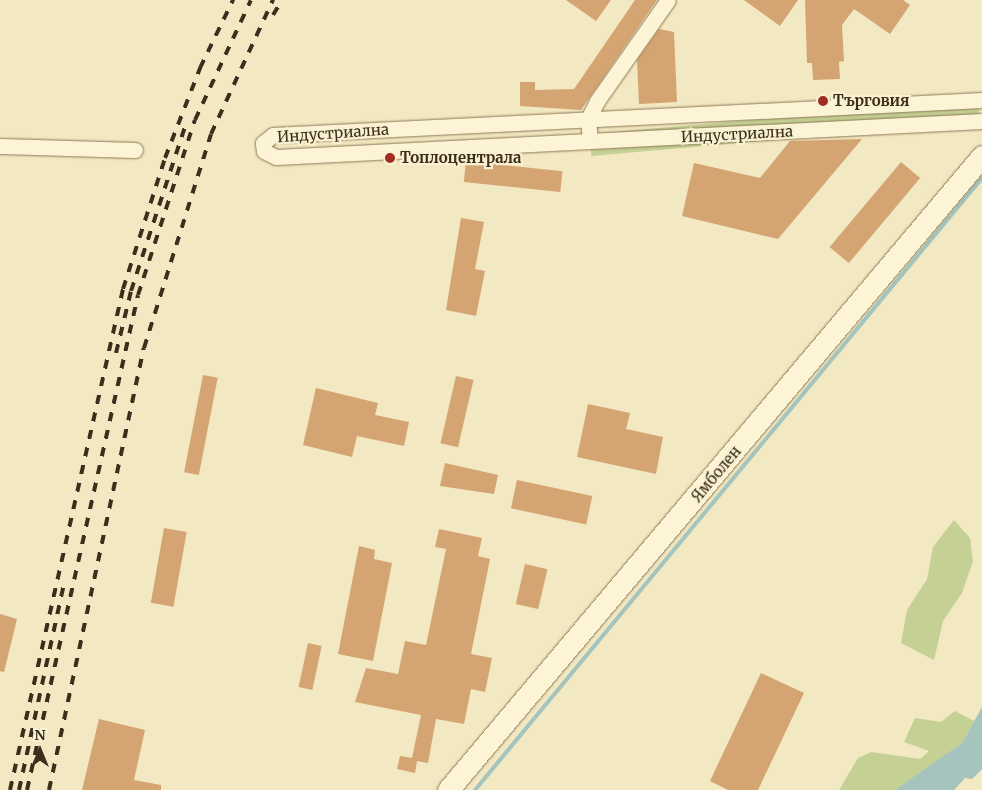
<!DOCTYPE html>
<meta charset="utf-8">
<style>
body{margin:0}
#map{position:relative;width:982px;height:790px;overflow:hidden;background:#f2e8c1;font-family:Merriweather,serif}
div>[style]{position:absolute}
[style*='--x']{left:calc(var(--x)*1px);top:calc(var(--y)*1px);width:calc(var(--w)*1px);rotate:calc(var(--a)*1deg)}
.green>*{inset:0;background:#c5d194;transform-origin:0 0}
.water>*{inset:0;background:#a4c4bd}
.stream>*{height:4px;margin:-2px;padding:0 2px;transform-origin:2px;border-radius:2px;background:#a4c4bd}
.building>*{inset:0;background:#d4a473;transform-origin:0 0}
.roads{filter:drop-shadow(0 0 1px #8e7957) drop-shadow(0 0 1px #8e7957)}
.street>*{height:15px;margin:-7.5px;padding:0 7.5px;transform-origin:7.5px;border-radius:7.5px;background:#fcf4d5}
.secondary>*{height:21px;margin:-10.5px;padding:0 10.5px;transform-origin:10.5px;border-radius:10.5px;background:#fcf4d5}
.rail>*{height:4px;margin-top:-2px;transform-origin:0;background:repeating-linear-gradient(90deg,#3c2e1c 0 9px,transparent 0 18px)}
.dots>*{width:14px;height:14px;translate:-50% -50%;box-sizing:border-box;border:2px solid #f9f1d1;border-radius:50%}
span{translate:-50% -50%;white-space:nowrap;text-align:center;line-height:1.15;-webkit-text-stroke:4.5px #f9f1d1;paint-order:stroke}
.poi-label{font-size:15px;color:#3c2e1c;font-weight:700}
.left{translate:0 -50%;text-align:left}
.street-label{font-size:15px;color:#3c2e1c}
.north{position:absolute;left:15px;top:725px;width:50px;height:50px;-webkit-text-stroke:4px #f9f1d1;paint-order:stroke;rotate:0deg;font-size:14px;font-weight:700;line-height:20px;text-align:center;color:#3c2e1c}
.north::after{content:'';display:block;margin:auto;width:18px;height:22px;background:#3c2e1c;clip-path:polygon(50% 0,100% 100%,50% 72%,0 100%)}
</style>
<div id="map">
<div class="green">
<div style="left:978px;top:100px;width:22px;height:390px;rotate:85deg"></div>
<div style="clip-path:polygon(954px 520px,970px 538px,973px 561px,962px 593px,943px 621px,934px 660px,901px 643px,907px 610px,927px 579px,933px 547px)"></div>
<div style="clip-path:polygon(955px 711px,974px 721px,962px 743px,926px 771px,895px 790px,839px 790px,858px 758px,871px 752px,920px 759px,929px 751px,904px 742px,915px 718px,941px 722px)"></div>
</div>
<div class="water">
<div style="clip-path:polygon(982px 707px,982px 769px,972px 779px,965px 778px,954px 790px,895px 790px,962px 743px)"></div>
</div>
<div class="stream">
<div style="--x:475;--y:790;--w:795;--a:-50.36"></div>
</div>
<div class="building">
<div style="clip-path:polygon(566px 0,611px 0,596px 21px)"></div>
<div style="clip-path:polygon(635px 0,657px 0,581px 110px,520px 106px,520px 82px,535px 82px,535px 90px,574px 89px)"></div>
<div style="clip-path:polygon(744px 0,798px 0,780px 26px)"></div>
<div style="clip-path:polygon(805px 0,903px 0,910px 5px,890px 34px,854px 9px,842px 25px,844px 61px,839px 62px,840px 79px,813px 80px,812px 63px,807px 63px)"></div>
<div style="clip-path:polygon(659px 29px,674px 32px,677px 102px,639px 104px,637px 60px)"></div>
<div style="clip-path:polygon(862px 139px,778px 239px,682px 216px,694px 163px,760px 178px,790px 141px)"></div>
<div style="left:466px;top:161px;width:97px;height:21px;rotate:6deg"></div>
<div style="left:901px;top:162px;width:25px;height:111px;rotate:40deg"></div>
<div style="clip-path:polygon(461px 218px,484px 222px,475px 269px,485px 271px,476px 316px,446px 310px)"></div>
<div style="left:203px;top:375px;width:15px;height:99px;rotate:11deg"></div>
<div style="left:456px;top:376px;width:18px;height:69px;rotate:13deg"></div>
<div style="clip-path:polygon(316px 388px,378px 403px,375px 415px,409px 422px,404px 446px,357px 436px,352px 457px,303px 445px)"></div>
<div style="clip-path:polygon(588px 404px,630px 413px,626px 429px,663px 437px,656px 474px,577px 457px)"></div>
<div style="clip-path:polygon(445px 463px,498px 475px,494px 494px,440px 486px)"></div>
<div style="left:517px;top:480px;width:77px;height:29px;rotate:12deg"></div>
<div style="left:164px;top:528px;width:23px;height:76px;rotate:10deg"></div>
<div style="clip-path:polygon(439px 529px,482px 538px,478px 556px,490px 559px,471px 654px,492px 658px,485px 692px,471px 689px,464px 724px,436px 719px,428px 763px,417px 761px,415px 773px,397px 769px,400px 756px,412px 758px,421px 715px,355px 702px,366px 668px,398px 674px,405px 641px,426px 645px,446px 549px,435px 547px)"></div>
<div style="clip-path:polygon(359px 546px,375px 550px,374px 559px,392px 563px,373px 661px,338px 654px)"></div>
<div style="left:525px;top:564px;width:23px;height:41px;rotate:13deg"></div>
<div style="clip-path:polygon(0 614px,17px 619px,4px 672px,0 671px)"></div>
<div style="left:308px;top:643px;width:14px;height:45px;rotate:12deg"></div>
<div style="clip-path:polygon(761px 673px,804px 693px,758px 790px,728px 790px,710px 781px)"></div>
<div style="clip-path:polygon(99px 719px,145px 730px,134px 780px,161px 785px,161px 790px,82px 790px)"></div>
</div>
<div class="roads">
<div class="street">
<div style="--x:982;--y:100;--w:710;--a:177.17"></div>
<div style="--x:273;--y:135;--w:13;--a:141"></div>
<div style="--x:263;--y:143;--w:8;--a:83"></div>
<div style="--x:264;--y:151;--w:13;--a:27"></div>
<div style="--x:276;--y:157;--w:707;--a:-2.92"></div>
<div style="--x:590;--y:141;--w:22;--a:-95"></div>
<div style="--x:588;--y:119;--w:20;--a:-63"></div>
<div style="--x:597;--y:101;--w:123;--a:-54.9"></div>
<div style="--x:0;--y:146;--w:135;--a:1.7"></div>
</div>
<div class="secondary">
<div style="--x:448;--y:790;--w:829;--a:-49.89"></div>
</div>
</div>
<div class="rail">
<div style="--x:273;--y:15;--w:17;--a:-59"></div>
<div style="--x:116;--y:353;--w:64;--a:-76.4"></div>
<div style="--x:131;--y:291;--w:179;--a:-71.8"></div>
<div style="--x:10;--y:790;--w:514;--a:-77.29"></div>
<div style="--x:123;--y:289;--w:138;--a:-72.2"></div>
<div style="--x:165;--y:158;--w:97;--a:-68.7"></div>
<div style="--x:200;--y:68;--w:76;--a:-64.1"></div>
<div style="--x:19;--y:790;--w:211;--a:-77.7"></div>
<div style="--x:27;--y:790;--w:507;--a:-77.36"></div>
<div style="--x:138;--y:295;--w:184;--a:-72"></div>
<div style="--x:195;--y:120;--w:132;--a:-65"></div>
<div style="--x:49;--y:790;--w:452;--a:-77.9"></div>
<div style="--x:144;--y:348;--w:224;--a:-72.6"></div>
<div style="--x:211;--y:134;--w:148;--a:-65.2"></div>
</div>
<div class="dots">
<div style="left:823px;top:101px;background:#a22b21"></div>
<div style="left:390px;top:158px;background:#a22b21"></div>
</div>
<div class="poi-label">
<span class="left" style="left:833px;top:101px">Търговия</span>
<span class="left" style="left:400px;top:158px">Топлоцентрала</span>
</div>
<div class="street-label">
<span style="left:333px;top:133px;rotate:-4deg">Индустриална</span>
<span style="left:737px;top:134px;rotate:-3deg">Индустриална</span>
<span style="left:716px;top:474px;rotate:-50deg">Ямболен</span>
</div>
<div class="north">N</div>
</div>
